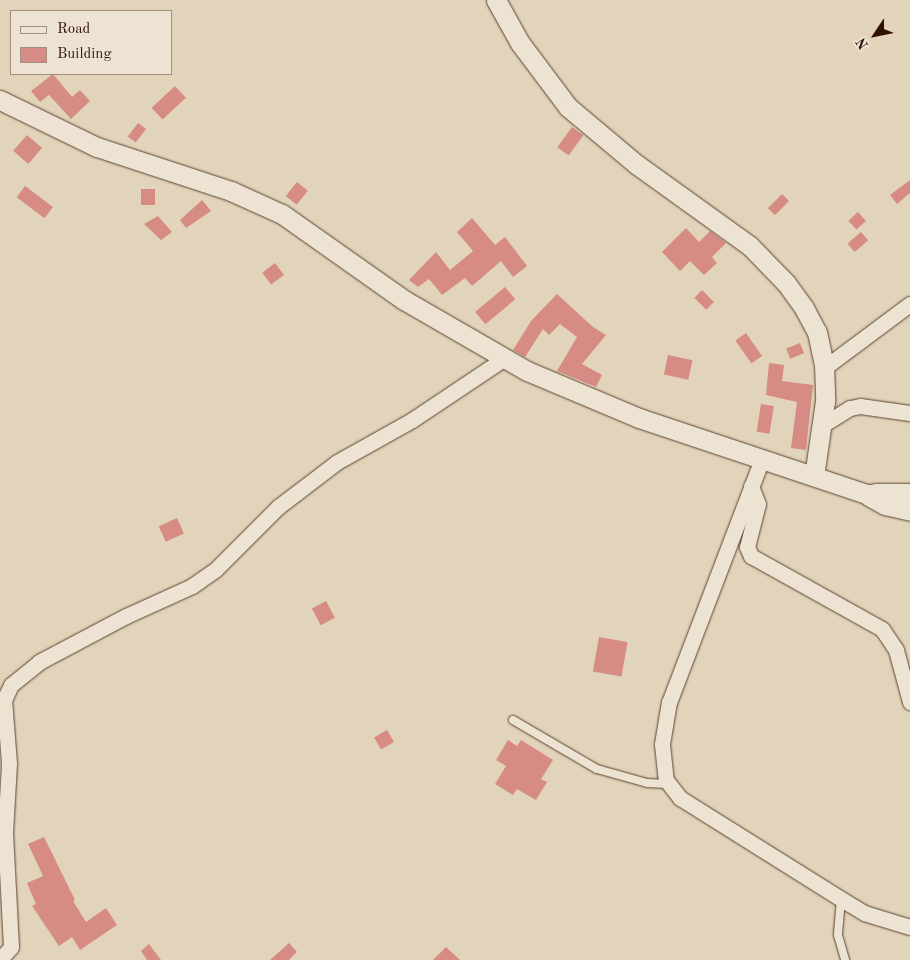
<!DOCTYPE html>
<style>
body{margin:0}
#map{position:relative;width:910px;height:960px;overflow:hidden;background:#e2d4ba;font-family:"Old Standard TT",serif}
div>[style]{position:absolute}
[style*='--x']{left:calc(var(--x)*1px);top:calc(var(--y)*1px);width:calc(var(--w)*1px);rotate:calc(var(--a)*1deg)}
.building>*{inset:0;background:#d78b85;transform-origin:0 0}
.roads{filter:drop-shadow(0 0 1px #5d4231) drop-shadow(0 0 1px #5d4231)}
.service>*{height:8px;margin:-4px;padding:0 4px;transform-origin:4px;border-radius:4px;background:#ece3d2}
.minor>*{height:15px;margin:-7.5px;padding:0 7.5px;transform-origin:7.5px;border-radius:7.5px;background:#ece3d2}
.tertiary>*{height:19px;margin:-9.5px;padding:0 9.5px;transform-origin:9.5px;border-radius:9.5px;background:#ece3d2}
.secondary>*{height:21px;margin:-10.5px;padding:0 10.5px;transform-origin:10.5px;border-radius:10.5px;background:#ece3d2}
span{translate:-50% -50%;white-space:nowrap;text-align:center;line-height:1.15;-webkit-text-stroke:4px #ece3d2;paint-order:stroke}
.legend{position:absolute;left:10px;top:10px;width:162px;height:65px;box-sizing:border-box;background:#ece3d2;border:1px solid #a18f7f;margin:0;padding:6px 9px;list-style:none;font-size:15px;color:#311103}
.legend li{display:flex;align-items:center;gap:10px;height:25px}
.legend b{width:25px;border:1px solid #a18f7f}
.north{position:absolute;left:850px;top:10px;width:50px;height:50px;-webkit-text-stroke:4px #ece3d2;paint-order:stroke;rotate:236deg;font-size:14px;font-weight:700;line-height:20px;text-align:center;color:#311103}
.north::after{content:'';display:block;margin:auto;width:18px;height:22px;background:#311103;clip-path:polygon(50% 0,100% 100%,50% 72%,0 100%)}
</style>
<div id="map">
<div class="building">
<div style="clip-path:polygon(53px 74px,72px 97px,80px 90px,90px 101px,71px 119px,49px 95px,40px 102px,31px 91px)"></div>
<div style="left:175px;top:86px;width:16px;height:32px;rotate:47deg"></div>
<div style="left:138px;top:123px;width:10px;height:17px;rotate:37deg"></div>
<div style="left:572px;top:127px;width:14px;height:25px;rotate:36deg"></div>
<div style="left:27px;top:135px;width:20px;height:21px;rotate:41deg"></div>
<div style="clip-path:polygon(910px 180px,910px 193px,897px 204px,890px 195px)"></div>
<div style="left:297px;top:182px;width:14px;height:18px;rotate:39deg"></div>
<div style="left:25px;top:186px;width:35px;height:14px;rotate:37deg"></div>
<div style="left:141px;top:189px;width:14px;height:16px"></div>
<div style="left:782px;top:194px;width:10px;height:20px;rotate:45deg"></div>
<div style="clip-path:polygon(202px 200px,211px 211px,186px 228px,180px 220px)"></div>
<div style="left:858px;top:212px;width:12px;height:13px;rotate:48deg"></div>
<div style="clip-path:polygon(158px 216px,172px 232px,161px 240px,144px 224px)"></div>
<div style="clip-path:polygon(472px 218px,495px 245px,505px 237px,527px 266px,513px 277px,501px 261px,472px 286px,465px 278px,442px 295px,429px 279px,418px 287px,409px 280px,436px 252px,450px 270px,473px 251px,457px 232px)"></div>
<div style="clip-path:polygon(686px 228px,699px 242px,710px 231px,726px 243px,712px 257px,717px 263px,704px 275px,690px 261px,680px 271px,662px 252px)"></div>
<div style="left:861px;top:232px;width:11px;height:18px;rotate:49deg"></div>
<div style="left:275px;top:263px;width:15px;height:16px;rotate:53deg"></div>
<div style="left:505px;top:287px;width:16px;height:39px;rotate:50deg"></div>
<div style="left:702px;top:290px;width:17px;height:11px;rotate:45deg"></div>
<div style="clip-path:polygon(557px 294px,593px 327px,606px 335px,582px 364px,602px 375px,596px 387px,557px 371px,577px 337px,560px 324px,549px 335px,543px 329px,525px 357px,513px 350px,531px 321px)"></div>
<div style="left:746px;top:333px;width:28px;height:13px;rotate:55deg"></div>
<div style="left:800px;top:343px;width:11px;height:15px;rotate:68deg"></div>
<div style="left:668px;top:355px;width:25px;height:20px;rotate:12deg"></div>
<div style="clip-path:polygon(769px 363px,784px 365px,782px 381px,813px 385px,806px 450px,791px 448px,797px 402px,766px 395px)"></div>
<div style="left:761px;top:404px;width:13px;height:28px;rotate:9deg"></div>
<div style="left:177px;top:518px;width:17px;height:20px;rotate:66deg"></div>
<div style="left:326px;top:601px;width:19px;height:16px;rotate:62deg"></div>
<div style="left:599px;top:637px;width:29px;height:35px;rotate:10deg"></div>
<div style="left:387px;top:730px;width:14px;height:15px;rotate:60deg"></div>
<div style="clip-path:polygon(508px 740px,517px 746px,521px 740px,553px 760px,541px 779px,547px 782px,536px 800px,517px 789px,513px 795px,495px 784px,506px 766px,496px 760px)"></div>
<div style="clip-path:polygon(44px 837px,75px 900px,73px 901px,86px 922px,106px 908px,117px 925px,80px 950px,72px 937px,59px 946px,32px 906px,36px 904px,27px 883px,43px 876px,28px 844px)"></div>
<div style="clip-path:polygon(289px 943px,297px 952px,289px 960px,270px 960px)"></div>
<div style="clip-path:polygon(149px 944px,161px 960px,147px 960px,141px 951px)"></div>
<div style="clip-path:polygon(446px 947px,460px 960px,433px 960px)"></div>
</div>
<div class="roads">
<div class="service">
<div style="--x:513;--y:720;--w:97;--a:30.3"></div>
<div style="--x:597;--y:769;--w:52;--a:15.6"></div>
<div style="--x:647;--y:783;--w:21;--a:3"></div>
<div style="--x:841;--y:899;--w:36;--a:95"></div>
<div style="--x:838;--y:935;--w:26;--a:74"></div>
</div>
<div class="minor">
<div style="--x:824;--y:368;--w:107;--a:-36.7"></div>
<div style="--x:821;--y:426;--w:34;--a:-32"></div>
<div style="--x:850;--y:408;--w:10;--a:-11"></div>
<div style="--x:860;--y:406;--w:50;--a:8"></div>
<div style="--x:762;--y:459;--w:260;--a:110.9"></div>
<div style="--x:669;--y:702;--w:43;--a:99.5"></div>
<div style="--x:662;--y:744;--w:36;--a:84"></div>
<div style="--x:666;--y:780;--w:23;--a:52"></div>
<div style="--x:680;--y:798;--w:190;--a:32.1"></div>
<div style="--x:841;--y:899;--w:27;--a:31"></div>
<div style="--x:864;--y:913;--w:48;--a:16.9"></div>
<div style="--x:751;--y:486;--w:19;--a:69"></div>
<div style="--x:758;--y:504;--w:44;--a:104.3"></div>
<div style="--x:747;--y:547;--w:10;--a:66"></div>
<div style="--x:751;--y:556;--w:150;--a:29.1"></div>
<div style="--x:882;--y:629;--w:25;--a:56"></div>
<div style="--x:896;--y:650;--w:54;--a:74.9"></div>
<div style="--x:0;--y:959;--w:16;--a:-47"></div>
<div style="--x:11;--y:947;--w:114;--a:-93"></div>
<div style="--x:5;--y:833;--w:70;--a:-86.7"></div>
<div style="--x:9;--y:763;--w:63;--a:-94.5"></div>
<div style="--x:4;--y:700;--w:17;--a:-65"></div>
<div style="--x:11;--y:685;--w:36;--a:-39"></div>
<div style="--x:39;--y:662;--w:98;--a:-27.9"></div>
<div style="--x:126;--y:616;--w:72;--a:-24.4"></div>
<div style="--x:192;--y:586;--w:29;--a:-35"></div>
<div style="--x:216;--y:569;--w:88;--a:-45"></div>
<div style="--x:278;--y:507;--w:74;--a:-37.3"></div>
<div style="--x:337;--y:462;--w:86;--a:-29.2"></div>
<div style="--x:412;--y:420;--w:112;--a:-33.7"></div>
</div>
<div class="tertiary">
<div style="--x:496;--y:0;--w:49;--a:60.8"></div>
<div style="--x:520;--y:43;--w:80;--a:53.1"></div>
<div style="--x:568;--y:107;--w:89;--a:40"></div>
<div style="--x:636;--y:164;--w:140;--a:35.7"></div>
<div style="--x:750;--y:246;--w:52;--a:45.8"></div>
<div style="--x:786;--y:283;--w:31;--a:54"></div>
<div style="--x:804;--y:308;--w:27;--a:62"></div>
<div style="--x:817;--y:332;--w:33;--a:78"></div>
<div style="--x:824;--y:364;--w:37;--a:88"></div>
<div style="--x:825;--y:401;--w:76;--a:98.3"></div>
<div style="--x:0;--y:100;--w:108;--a:25.9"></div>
<div style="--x:97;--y:147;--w:141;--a:18.2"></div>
<div style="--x:231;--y:191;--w:56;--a:24.3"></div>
<div style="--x:282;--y:214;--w:149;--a:35.2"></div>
<div style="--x:404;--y:300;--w:142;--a:30"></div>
<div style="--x:527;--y:371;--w:121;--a:22.8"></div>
<div style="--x:639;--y:418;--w:243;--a:18.5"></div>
</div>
<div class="secondary">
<div style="--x:875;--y:494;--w:35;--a:0"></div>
<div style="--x:869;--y:495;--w:18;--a:29"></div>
<div style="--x:885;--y:504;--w:26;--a:13"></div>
</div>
</div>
<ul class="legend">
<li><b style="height:6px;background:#ece3d2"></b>Road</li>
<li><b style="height:14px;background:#d78b85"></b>Building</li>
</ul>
<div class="north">N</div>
</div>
